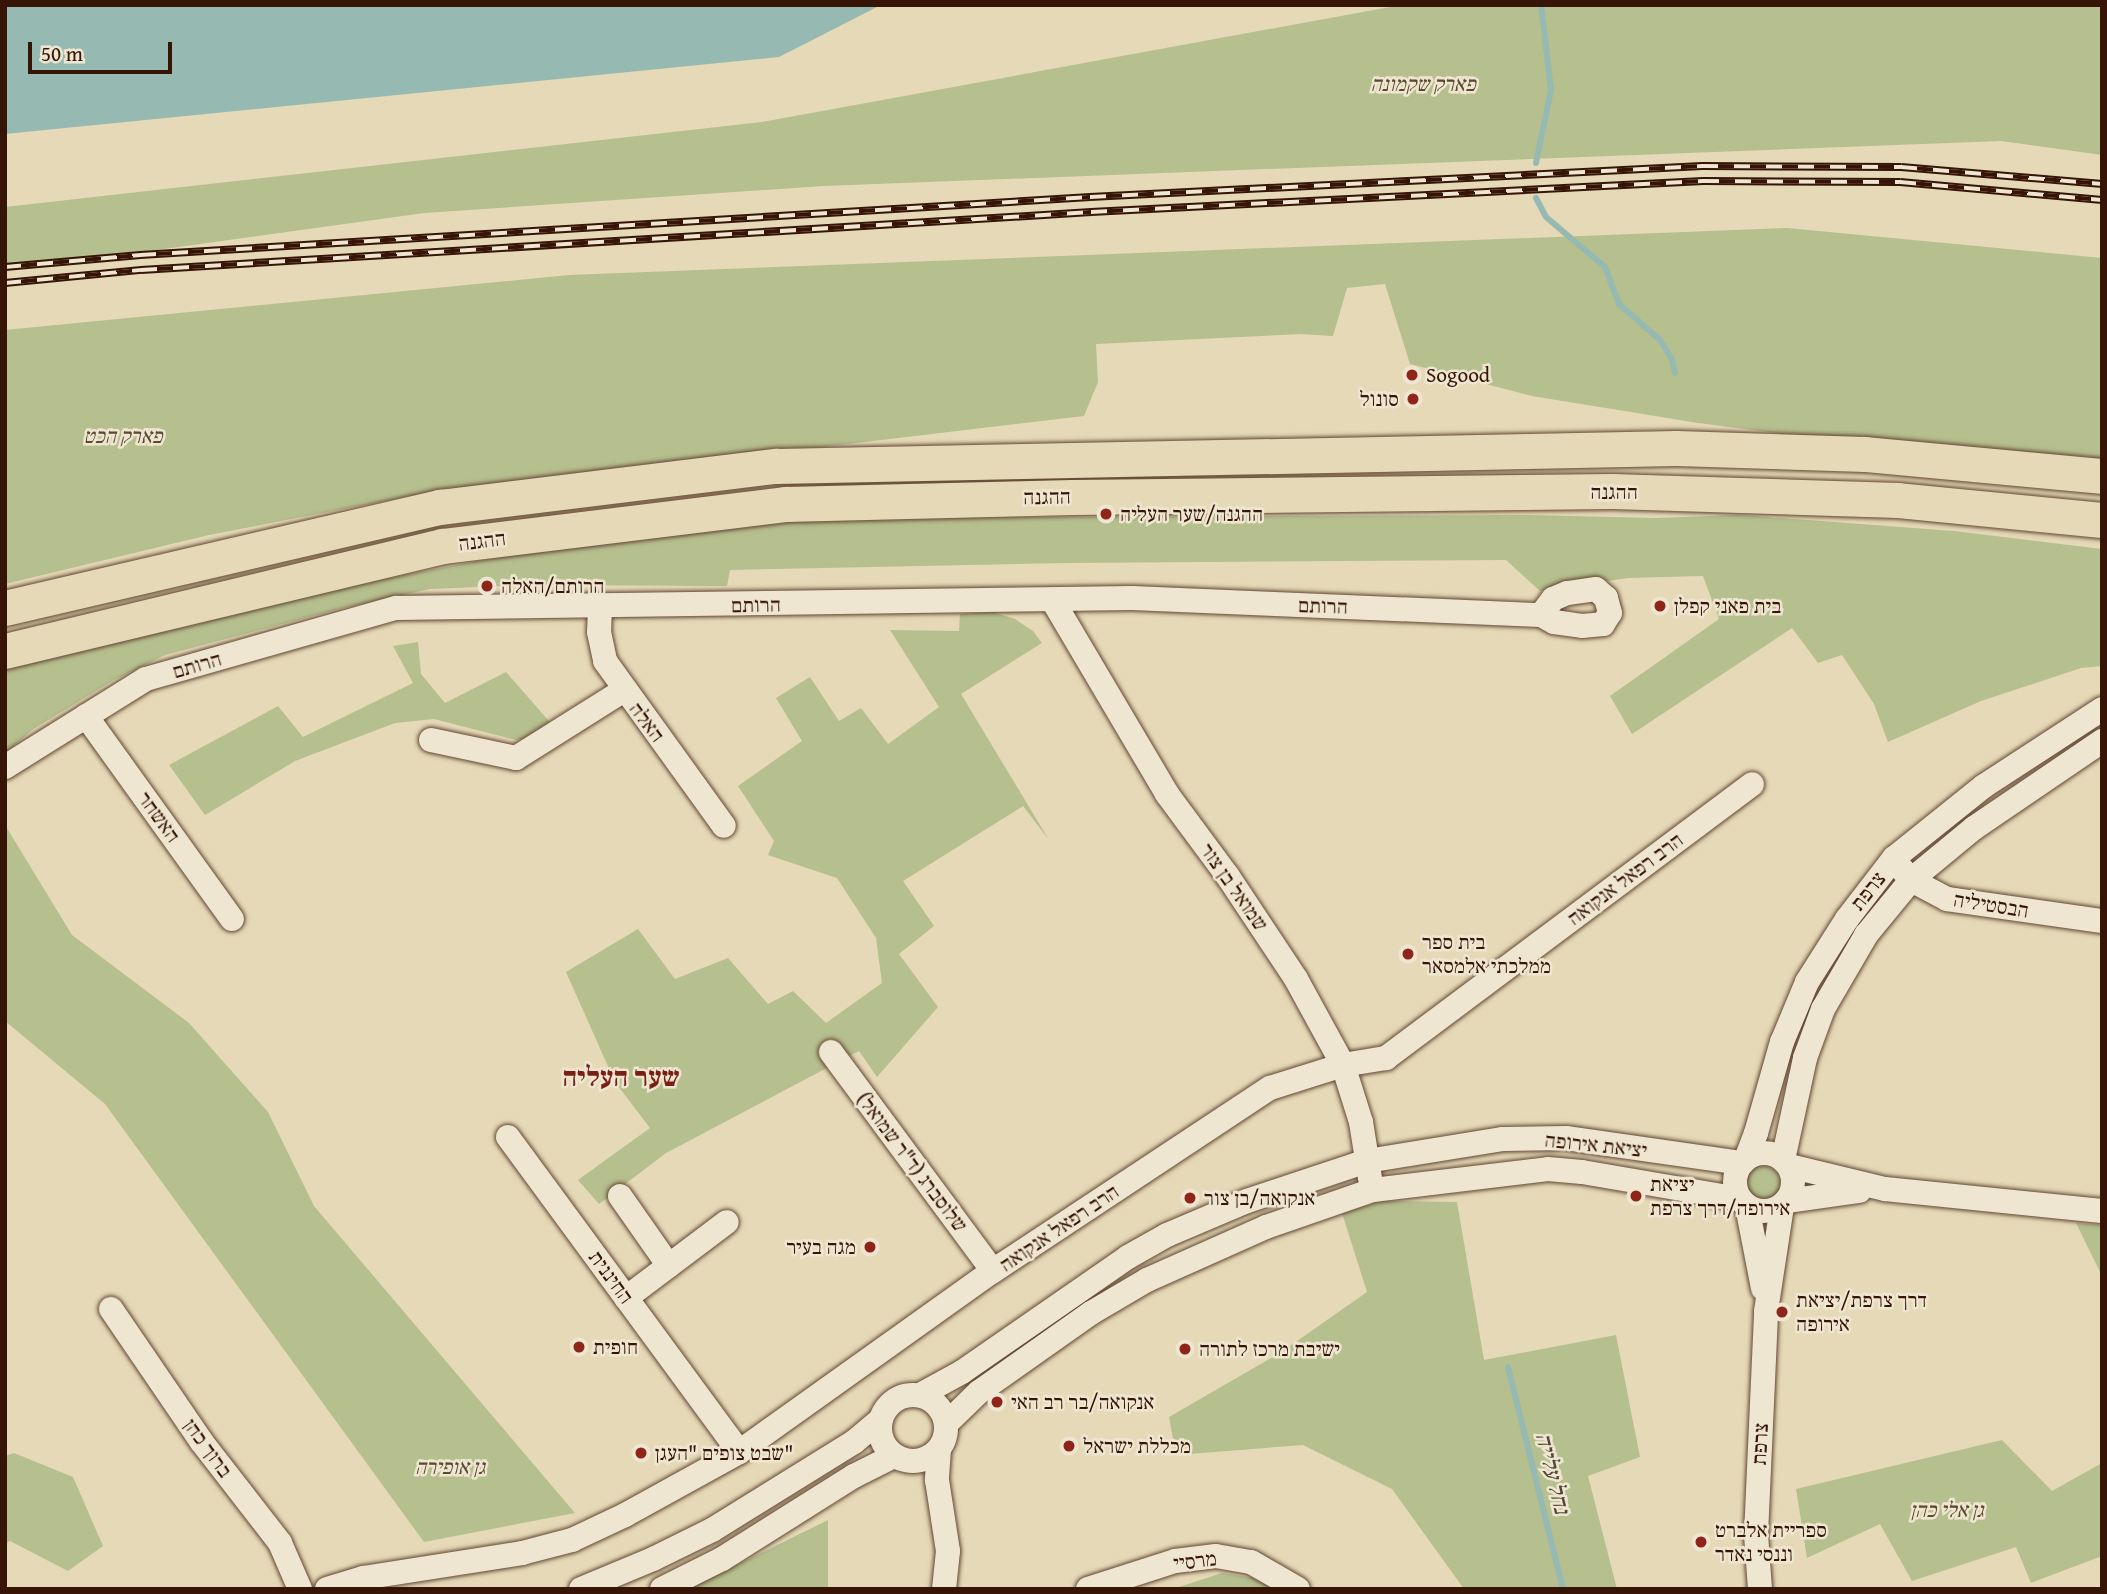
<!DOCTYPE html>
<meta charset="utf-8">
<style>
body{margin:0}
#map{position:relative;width:2107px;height:1594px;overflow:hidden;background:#e5d9b7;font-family:"Gentium Book Plus","Frank Ruhl Libre",serif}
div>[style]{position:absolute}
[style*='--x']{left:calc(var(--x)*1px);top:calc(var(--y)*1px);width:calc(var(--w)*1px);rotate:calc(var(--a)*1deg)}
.green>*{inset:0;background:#b6bf8e}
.round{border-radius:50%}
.water>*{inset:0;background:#96bab2}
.stream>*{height:6px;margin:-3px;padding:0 3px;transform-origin:3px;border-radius:3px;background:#96bab2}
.roads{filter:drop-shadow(0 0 2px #624632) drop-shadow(0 0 2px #624632)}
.minor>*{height:24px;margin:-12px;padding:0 12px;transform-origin:12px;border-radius:12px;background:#eee6d0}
.minor>.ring{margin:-12px;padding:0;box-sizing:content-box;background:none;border:24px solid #eee6d0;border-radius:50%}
.highway>*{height:35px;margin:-17.5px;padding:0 17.5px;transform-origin:17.5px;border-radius:17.5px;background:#e5d9b7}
.rail>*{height:8px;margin-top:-4px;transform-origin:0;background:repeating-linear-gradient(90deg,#eee6d0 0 16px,#361506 0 32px);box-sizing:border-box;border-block:2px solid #361506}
.dots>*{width:19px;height:19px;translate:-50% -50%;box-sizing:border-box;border:4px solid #eee6d0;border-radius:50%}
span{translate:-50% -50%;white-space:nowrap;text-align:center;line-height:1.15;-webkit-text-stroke:5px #eee6d0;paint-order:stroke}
.park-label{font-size:21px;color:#5c482f;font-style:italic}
.poi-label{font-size:21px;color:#361506}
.left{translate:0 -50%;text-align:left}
.right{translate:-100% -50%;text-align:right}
.street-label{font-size:21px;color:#361506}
.water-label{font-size:23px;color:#53473a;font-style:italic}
.district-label{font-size:28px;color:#7a1f14;font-weight:700}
.frame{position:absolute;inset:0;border:7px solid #361506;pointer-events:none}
.scale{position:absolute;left:28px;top:42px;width:144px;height:32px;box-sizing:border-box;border:4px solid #361506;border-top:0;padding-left:9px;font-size:21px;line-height:24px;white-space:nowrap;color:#361506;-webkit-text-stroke:5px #eee6d0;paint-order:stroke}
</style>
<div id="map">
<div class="green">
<div style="clip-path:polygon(1401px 5px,2102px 5px,2102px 155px,2001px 141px,824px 186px,424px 213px,5px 271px,5px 207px,762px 122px)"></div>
<div style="clip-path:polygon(1787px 228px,2102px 258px,2102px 466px,1902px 449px,1698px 423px,1532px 396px,1410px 364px,1385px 284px,1347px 288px,1333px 336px,1301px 334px,1096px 344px,1098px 382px,1084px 416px,411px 496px,209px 535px,5px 584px,5px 330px,569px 275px)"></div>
<div style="clip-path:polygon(1527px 515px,1656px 518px,1740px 515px,1954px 531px,2102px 549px,2102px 666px,2081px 668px,1981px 701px,1888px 742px,1874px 704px,1842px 655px,1818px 663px,1792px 628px,1632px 734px,1610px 696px,1719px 619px,1703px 576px,1628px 578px,1540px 591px,1506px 560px,1066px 563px,730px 570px,727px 586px,529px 585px,430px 589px,347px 607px,165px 655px,114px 680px,32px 730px,5px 754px,5px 669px,113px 638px,403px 575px,520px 553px,791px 521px,840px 518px)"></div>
<div style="clip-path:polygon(993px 612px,1015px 619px,1033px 631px,1042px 643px,961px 694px,1049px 840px,1023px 806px,903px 881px,934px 926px,899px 954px,938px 1007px,877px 1077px,859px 1051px,666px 1153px,599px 1204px,578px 1180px,650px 1128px,615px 1082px,566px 972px,638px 929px,675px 979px,728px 958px,768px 1004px,793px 991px,826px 1023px,882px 983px,876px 938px,837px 878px,768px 855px,774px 841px,738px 786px,802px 741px,776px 698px,810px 677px,839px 721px,861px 708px,888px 744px,939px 707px,890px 630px,959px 631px,960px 614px)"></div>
<div style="clip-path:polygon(418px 642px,421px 674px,445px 703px,506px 672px,555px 728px,538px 737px,516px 740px,434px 719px,395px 723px,295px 761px,205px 815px,169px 765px,278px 706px,303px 737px,413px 683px,393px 646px)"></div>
<div style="clip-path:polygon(5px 825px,72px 935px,189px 1023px,268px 1112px,314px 1206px,575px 1513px,424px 1542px,105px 1104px,5px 1021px)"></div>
<div class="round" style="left:1746px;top:1166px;width:34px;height:34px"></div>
<div style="clip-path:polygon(1382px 1201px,1457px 1202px,1484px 1360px,1616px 1335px,1640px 1457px,1588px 1476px,1617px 1589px,1464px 1589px,1392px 1489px,1303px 1445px,1176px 1455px,1169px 1417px,1280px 1353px,1367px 1292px,1342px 1213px)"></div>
<div style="clip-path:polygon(2076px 1223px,2102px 1225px,2102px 1276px)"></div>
<div style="clip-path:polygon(2002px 1440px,2052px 1491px,2102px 1463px,2102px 1556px,2031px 1583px,2016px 1547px,1912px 1581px,1880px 1524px,1807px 1558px,1796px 1489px)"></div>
<div style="clip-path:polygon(14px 1453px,73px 1477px,103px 1546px,68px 1571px,10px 1541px,5px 1544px,5px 1456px)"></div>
<div style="clip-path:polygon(828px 1520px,828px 1589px,688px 1589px)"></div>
<div style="clip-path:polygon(1222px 1573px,1256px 1578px,1276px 1589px,1173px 1589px)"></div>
</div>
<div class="water">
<div style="clip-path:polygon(5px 5px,881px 5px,779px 57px,5px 134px)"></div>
</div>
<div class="stream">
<div style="--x:1536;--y:163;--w:75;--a:-78.4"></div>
<div style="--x:1551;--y:90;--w:86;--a:-96.7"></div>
<div style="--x:1536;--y:198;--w:21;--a:62"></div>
<div style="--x:1546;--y:217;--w:77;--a:40.3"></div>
<div style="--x:1605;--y:267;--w:40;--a:69"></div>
<div style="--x:1619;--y:304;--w:55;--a:41.3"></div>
<div style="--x:1660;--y:340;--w:22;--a:58"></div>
<div style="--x:1672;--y:359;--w:14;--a:78"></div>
<div style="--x:1508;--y:1367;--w:229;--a:76.1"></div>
</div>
<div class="roads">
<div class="minor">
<div style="--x:1053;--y:601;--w:224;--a:59.4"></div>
<div style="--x:1167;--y:794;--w:101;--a:53.5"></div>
<div style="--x:1227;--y:875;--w:125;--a:56.4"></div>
<div style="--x:1296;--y:979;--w:98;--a:61.3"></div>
<div style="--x:1343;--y:1065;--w:60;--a:72.5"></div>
<div style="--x:1361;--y:1122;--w:57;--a:80.9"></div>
<div style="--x:600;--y:606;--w:26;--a:92"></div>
<div style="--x:599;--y:632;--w:30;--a:78"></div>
<div style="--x:605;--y:661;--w:203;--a:54.2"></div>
<div style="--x:86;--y:716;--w:250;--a:54.3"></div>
<div style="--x:431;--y:740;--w:87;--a:12"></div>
<div style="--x:516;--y:758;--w:128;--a:-32.2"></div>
<div style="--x:5;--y:767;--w:166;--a:-32"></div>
<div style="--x:146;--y:679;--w:260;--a:-15.9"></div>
<div style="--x:396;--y:608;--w:736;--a:-0.78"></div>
<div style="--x:1132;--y:598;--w:409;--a:2.4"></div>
<div style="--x:1541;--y:615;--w:15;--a:28"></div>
<div style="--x:1554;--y:622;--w:28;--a:8"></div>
<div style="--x:1582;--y:626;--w:21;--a:-5"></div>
<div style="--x:1603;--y:624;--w:13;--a:-58"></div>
<div style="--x:1610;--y:613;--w:16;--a:-105"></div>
<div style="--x:1606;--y:598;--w:13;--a:-138"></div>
<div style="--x:1596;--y:589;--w:29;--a:172"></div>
<div style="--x:1567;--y:593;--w:15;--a:157"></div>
<div style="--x:1553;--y:599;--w:20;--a:127"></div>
<div style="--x:1901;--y:868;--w:16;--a:50"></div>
<div style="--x:1911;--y:880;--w:41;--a:27.8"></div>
<div style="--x:1947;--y:899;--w:157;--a:8.1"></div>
<div style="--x:831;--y:1052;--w:272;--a:53.5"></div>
<div style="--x:508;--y:1137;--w:391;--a:53.7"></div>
<div class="ring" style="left:1735px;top:1153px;width:34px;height:34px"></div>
<div style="--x:1746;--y:1159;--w:28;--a:-69"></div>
<div style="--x:1756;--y:1133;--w:95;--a:-74.1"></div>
<div style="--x:1782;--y:1042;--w:65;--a:-67.4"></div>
<div style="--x:1807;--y:982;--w:75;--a:-57.6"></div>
<div style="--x:1847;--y:919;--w:77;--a:-52.4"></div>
<div style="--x:1894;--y:858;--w:115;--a:-38.7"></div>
<div style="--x:1984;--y:786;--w:141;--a:-33.1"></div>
<div style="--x:1783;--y:1160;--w:104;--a:-77.8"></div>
<div style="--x:1805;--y:1058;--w:52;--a:-69.8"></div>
<div style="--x:1823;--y:1009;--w:86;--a:-59.8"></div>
<div style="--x:1866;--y:935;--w:71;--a:-50.7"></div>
<div style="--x:1911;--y:880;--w:82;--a:-39.5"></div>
<div style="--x:1974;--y:828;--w:155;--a:-34.2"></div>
<div style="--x:1789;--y:1166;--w:99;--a:13.5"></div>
<div style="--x:1885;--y:1189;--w:218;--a:5.8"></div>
<div style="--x:620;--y:1196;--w:85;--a:55"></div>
<div style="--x:1787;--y:1201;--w:73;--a:-7.9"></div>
<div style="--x:1747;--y:1206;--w:84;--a:79"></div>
<div style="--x:626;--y:1298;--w:126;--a:-37"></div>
<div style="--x:111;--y:1309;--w:160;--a:55.7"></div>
<div style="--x:201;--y:1441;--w:129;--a:52.2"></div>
<div style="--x:280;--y:1543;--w:50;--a:66.5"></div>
<div class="ring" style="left:880px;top:1395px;width:42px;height:42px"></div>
<div style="--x:920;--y:1395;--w:48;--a:-28.7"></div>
<div style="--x:962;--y:1372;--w:202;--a:-34.7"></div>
<div style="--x:1128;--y:1257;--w:45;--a:-29.4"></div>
<div style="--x:1167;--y:1235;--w:87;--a:-23"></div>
<div style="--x:1247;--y:1201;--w:126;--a:-18.4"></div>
<div style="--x:1367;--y:1161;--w:138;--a:-9.2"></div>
<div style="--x:1503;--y:1139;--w:63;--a:-0.9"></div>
<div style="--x:1566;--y:1138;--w:178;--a:8.1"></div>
<div style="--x:946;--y:1424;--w:46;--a:-44.1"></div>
<div style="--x:979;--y:1392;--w:137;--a:-35.2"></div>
<div style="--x:1091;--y:1313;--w:65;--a:-30.5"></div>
<div style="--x:1147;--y:1280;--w:130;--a:-24"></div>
<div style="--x:1266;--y:1227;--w:113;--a:-19.1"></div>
<div style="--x:1373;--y:1190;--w:176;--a:-6.8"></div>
<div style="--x:1548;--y:1169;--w:34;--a:5"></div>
<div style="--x:1582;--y:1172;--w:160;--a:9.7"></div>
<div style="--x:939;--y:1449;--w:31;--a:94"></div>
<div style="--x:937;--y:1480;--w:72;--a:81.2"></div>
<div style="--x:948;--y:1551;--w:38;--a:96"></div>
<div style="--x:327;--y:1589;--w:38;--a:-17"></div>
<div style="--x:363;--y:1578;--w:161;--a:-8.9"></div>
<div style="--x:522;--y:1553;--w:52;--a:-14.6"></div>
<div style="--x:572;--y:1540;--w:59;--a:-25.3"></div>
<div style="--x:625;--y:1515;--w:130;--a:-28.9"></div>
<div style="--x:739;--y:1452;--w:312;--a:-35.5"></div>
<div style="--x:993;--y:1271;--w:332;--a:-33.5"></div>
<div style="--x:1270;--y:1088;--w:77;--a:-17.5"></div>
<div style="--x:1343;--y:1065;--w:44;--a:-9.2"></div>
<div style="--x:1386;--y:1058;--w:457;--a:-36.8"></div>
<div style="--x:581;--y:1589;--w:78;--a:-22.6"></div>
<div style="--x:653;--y:1559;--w:66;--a:-26.2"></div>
<div style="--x:712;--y:1530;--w:167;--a:-31.8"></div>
<div style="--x:854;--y:1442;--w:35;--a:-40"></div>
<div style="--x:662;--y:1589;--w:67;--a:-26.6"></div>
<div style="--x:722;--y:1559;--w:156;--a:-32.2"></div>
<div style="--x:854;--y:1476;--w:45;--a:-26.6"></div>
<div style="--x:1088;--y:1589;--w:91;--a:-17.8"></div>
<div style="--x:1175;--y:1561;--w:41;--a:-7"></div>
<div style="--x:1216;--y:1556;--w:36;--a:10"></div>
<div style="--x:1251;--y:1562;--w:54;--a:29.9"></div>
<div style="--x:1760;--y:1589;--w:54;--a:-94.2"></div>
<div style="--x:1756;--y:1535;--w:224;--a:-87.4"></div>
<div style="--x:1766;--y:1311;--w:106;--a:-81.3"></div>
</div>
<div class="highway">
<div style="--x:5;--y:608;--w:447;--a:-13.1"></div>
<div style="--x:440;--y:507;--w:338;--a:-7"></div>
<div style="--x:776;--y:466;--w:900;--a:-1.15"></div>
<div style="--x:1676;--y:448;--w:189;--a:1.8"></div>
<div style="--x:1865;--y:454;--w:238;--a:5.3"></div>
<div style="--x:5;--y:651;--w:450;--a:-13.5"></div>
<div style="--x:443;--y:546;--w:345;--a:-7"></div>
<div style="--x:785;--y:504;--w:287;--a:-1.4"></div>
<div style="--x:1072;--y:497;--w:540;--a:-0.64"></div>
<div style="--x:1612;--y:491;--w:286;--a:1.8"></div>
<div style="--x:1898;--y:500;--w:205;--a:5.6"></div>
</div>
</div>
<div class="rail">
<div style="--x:5;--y:267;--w:136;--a:-5.1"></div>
<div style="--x:140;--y:255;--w:952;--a:-3.49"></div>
<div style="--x:1090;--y:197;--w:613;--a:-2.9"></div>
<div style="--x:1702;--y:166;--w:199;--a:0.3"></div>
<div style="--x:1901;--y:167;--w:202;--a:4.8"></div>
<div style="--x:5;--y:283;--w:137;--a:-5.5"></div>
<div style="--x:141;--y:270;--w:952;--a:-3.49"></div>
<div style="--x:1091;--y:212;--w:613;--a:-2.9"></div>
<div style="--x:1703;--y:181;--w:197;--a:0.3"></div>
<div style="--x:1900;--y:182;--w:203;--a:5.1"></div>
</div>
<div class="dots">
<div style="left:1412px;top:375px;background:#8f2418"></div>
<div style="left:1413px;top:399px;background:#8f2418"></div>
<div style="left:1106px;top:514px;background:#8f2418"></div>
<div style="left:487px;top:586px;background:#8f2418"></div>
<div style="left:1660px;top:606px;background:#8f2418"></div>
<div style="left:1408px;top:954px;background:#8f2418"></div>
<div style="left:1636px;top:1196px;background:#8f2418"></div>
<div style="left:1190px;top:1198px;background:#8f2418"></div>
<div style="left:870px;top:1247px;background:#8f2418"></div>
<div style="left:1782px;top:1312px;background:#8f2418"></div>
<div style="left:579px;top:1347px;background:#8f2418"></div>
<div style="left:1185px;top:1349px;background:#8f2418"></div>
<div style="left:997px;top:1402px;background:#8f2418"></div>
<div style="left:1069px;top:1446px;background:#8f2418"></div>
<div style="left:641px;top:1453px;background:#8f2418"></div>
<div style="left:1701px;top:1542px;background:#8f2418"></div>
</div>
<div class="park-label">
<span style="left:1423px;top:84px">פארק שקמונה</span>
<span style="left:123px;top:436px">פארק הכט</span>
<span style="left:450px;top:1467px">גן אופירה</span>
<span style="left:1947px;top:1510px">גן אלי כהן</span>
</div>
<div class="poi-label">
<span class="left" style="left:1426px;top:375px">Sogood</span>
<span class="right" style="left:1399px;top:399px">סונול</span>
<span class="left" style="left:1120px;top:514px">ההגנה/שער העליה</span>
<span class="left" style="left:501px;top:586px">הרותם/האלה</span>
<span class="left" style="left:1674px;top:606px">בית פאני קפלן</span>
<span class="left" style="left:1422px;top:954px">בית ספר<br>ממלכתי אלמסאר</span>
<span class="left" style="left:1650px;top:1196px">יציאת<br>אירופה/דרך צרפת</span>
<span class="left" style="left:1204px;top:1198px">אנקואה/בן צור</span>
<span class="right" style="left:856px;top:1247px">מגה בעיר</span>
<span class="left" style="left:1796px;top:1312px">דרך צרפת/יציאת<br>אירופה</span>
<span class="left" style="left:593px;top:1347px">חופית</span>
<span class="left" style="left:1199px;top:1349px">ישיבת מרכז לתורה</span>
<span class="left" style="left:1011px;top:1402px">אנקואה/בר רב האי</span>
<span class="left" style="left:1083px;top:1446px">מכללת ישראל</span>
<span class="left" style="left:655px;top:1453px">שבט צופים "העגן"</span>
<span class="left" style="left:1715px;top:1542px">ספריית אלברט<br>וננסי נאדר</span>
</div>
<div class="street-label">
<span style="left:1614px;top:492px">ההגנה</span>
<span style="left:1047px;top:497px;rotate:-1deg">ההגנה</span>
<span style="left:482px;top:541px;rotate:-7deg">ההגנה</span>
<span style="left:756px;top:605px;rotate:-1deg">הרותם</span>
<span style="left:1323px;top:606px;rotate:2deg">הרותם</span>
<span style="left:197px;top:665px;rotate:-16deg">הרותם</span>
<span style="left:647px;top:722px;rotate:53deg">האלה</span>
<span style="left:159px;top:817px;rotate:54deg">האשחר</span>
<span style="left:1625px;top:879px;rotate:-37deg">הרב רפאל אנקואה</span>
<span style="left:1234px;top:887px;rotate:55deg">שמואל בן צור</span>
<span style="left:1868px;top:891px;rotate:-52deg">צרפת</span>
<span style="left:1991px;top:905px;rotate:9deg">הבסטיליה</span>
<span style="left:1596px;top:1145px;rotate:6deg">יציאת אירופה</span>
<span style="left:912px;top:1162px;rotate:53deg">שלוסברג (ד"ר שמואל)</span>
<span style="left:1059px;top:1228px;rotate:-34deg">הרב רפאל אנקואה</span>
<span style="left:611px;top:1277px;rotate:54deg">החיננית</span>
<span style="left:1760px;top:1444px;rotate:-87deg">צרפת</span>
<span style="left:208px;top:1448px;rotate:54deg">ברוך כהן</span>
<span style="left:1195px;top:1561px;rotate:-7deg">מרסיי</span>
</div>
<div class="water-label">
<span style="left:1553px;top:1473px;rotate:76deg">נחל עלייה</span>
</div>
<div class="district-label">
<span style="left:621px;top:1076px">שער העליה</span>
</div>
<div class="frame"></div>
<div class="scale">50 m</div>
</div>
